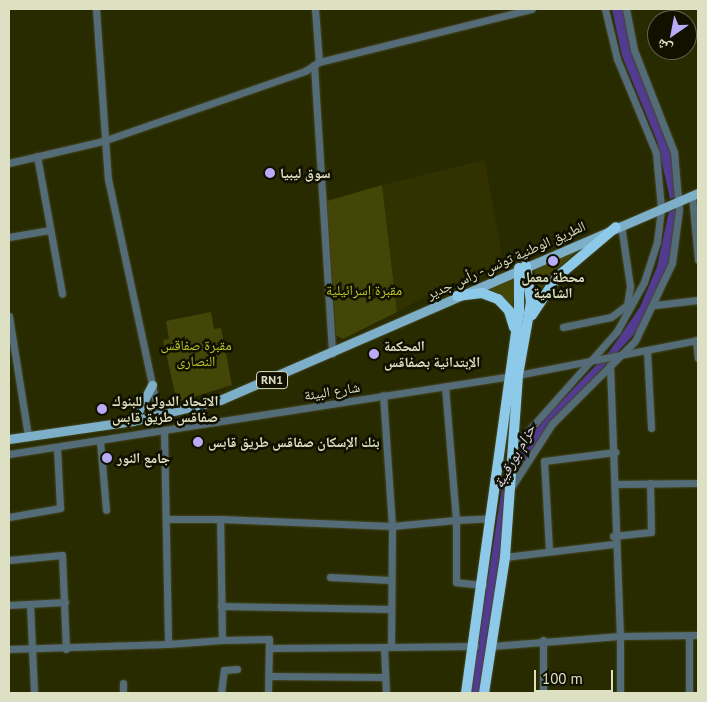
<!DOCTYPE html>
<meta charset="utf-8">
<style>
body{margin:0}
#map{position:relative;width:707px;height:702px;overflow:hidden;background:#282a00;font-family:"PT Sans","Noto Naskh Arabic",sans-serif}
div>[style]{position:absolute}
[style*='--x']{left:calc(var(--x)*1px);top:calc(var(--y)*1px);width:calc(var(--w)*1px);rotate:calc(var(--a)*1deg)}
.built>*{inset:0;background:#313200}
.green>*{inset:0;background:#444607}
.water>*{inset:0;background:#523b93}
.stream>*{height:2px;margin:-1px;padding:0 1px;transform-origin:1px;border-radius:1px;background:#523b93}
.roads{filter:drop-shadow(0 0 1px #45471f) drop-shadow(0 0 1px #45471f)}
.minor>*{height:7px;margin:-3.5px;padding:0 3.5px;transform-origin:3.5px;border-radius:3.5px;background:#546b78}
.major>*{height:9px;margin:-4.5px;padding:0 4.5px;transform-origin:4.5px;border-radius:4.5px;background:#7dafc9}
.highway>*{height:10px;margin:-5px;padding:0 5px;transform-origin:5px;border-radius:5px;background:#8dcaea}
.dots>*{width:14px;height:14px;translate:-50% -50%;box-sizing:border-box;border:2px solid #110;border-radius:50%}
span{translate:-50% -50%;white-space:nowrap;text-align:center;line-height:1.15;-webkit-text-stroke:5px #110;paint-order:stroke}
.shield-label span{padding:1px 4px;background:#110;border:1px solid;border-radius:4px;-webkit-text-stroke-width:0}
.shield-label{font-size:12px;color:#dde0c3;font-weight:700}
.poi-label{font-size:14px;color:#dde0c3;font-weight:700}
.left{translate:0 -50%;text-align:left}
.street-label{font-size:14px;color:#dde0c3}
.park-label{font-size:14px;color:#c2c824}
.water-label{font-size:15px;color:#dcd9f2;font-style:italic}
.frame{position:absolute;inset:0;border:10px solid #dde0c3;pointer-events:none}
.north{position:absolute;left:647px;top:10px;width:50px;height:50px;box-sizing:border-box;background:#110;border:1px solid #63644e;border-radius:50%;rotate:213deg;font-size:14px;font-weight:700;line-height:20px;text-align:center;color:#dde0c3}
.north::after{content:'';display:block;margin:auto;width:18px;height:22px;background:#b8abf7;clip-path:polygon(50% 0,100% 100%,50% 72%,0 100%)}
.scale{position:absolute;left:534px;top:670px;width:79px;height:22px;box-sizing:border-box;border:2px solid #dde0c3;border-top:0;padding-left:6px;font-size:15px;line-height:18px;white-space:nowrap;color:#dde0c3;-webkit-text-stroke:4px #110;paint-order:stroke}
</style>
<div id="map">
<div class="built">
<div style="clip-path:polygon(485px 160px,502px 257px,499px 267px,432px 293px,397px 312px,382px 185px)"></div>
</div>
<div class="green">
<div style="clip-path:polygon(382px 185px,397px 312px,343px 339px,336px 335px,327px 201px)"></div>
<div style="clip-path:polygon(585px 244px,554px 272px,538px 293px,534px 266px)"></div>
<div style="clip-path:polygon(512px 275px,516px 280px,512px 307px,501px 295px,485px 288px)"></div>
<div style="clip-path:polygon(211px 312px,214px 329px,221px 328px,232px 385px,177px 402px,163px 340px,169px 339px,166px 321px)"></div>
</div>
<div class="water">
<div style="clip-path:polygon(612px 9px,624px 9px,669px 137px,678px 196px,670px 199px,657px 141px,622px 56px)"></div>
<div style="clip-path:polygon(679px 208px,669px 267px,638px 330px,550px 425px,524px 465px,519px 453px,530px 433px,609px 352px,640px 307px,657px 267px,669px 211px)"></div>
<div style="clip-path:polygon(502px 488px,507px 498px,500px 571px,482px 693px,470px 693px)"></div>
</div>
<div class="stream">
<div style="--x:515;--y:470;--w:15;--a:-62"></div>
</div>
<div class="roads">
<div class="minor">
<div style="--x:96;--y:9;--w:170;--a:86"></div>
<div style="--x:108;--y:179;--w:242;--a:77.9"></div>
<div style="--x:315;--y:9;--w:53;--a:85.7"></div>
<div style="--x:314;--y:65;--w:289;--a:86.4"></div>
<div style="--x:37;--y:156;--w:140;--a:79.7"></div>
<div style="--x:9;--y:163;--w:97;--a:-13.2"></div>
<div style="--x:103;--y:141;--w:214;--a:-19.1"></div>
<div style="--x:305;--y:71;--w:17;--a:-33"></div>
<div style="--x:319;--y:62;--w:219;--a:-14"></div>
<div style="--x:692;--y:196;--w:64;--a:84.6"></div>
<div style="--x:9;--y:237;--w:42;--a:-9.7"></div>
<div style="--x:655;--y:305;--w:43;--a:-6.6"></div>
<div style="--x:9;--y:316;--w:121;--a:81"></div>
<div style="--x:563;--y:327;--w:49;--a:-11.8"></div>
<div style="--x:611;--y:317;--w:20;--a:-37"></div>
<div style="--x:627;--y:305;--w:19;--a:-81"></div>
<div style="--x:630;--y:286;--w:62;--a:-98.4"></div>
<div style="--x:696;--y:340;--w:18;--a:84"></div>
<div style="--x:647;--y:351;--w:77;--a:87"></div>
<div style="--x:610;--y:365;--w:271;--a:87.9"></div>
<div style="--x:620;--y:636;--w:78;--a:-0.7"></div>
<div style="--x:164;--y:431;--w:213;--a:88.9"></div>
<div style="--x:168;--y:644;--w:54;--a:-4.2"></div>
<div style="--x:100;--y:441;--w:69;--a:85"></div>
<div style="--x:512;--y:449;--w:158;--a:-48.3"></div>
<div style="--x:617;--y:331;--w:56;--a:-61.1"></div>
<div style="--x:644;--y:282;--w:42;--a:-72"></div>
<div style="--x:657;--y:242;--w:34;--a:-83"></div>
<div style="--x:661;--y:208;--w:55;--a:-95.2"></div>
<div style="--x:656;--y:153;--w:102;--a:-112.5"></div>
<div style="--x:617;--y:59;--w:51;--a:-103.5"></div>
<div style="--x:9;--y:454;--w:515;--a:-8.82"></div>
<div style="--x:518;--y:375;--w:183;--a:-11"></div>
<div style="--x:616;--y:484;--w:82;--a:-0.7"></div>
<div style="--x:512;--y:486;--w:74;--a:-57.2"></div>
<div style="--x:552;--y:424;--w:117;--a:-45"></div>
<div style="--x:635;--y:341;--w:86;--a:-64.6"></div>
<div style="--x:672;--y:263;--w:53;--a:-82.5"></div>
<div style="--x:679;--y:210;--w:58;--a:-94.9"></div>
<div style="--x:674;--y:152;--w:110;--a:-111.4"></div>
<div style="--x:634;--y:50;--w:42;--a:-101"></div>
<div style="--x:9;--y:517;--w:52;--a:-10"></div>
<div style="--x:60;--y:508;--w:61;--a:-92.8"></div>
<div style="--x:168;--y:519;--w:52;--a:0"></div>
<div style="--x:613;--y:536;--w:38;--a:-6"></div>
<div style="--x:651;--y:532;--w:49;--a:-91.2"></div>
<div style="--x:549;--y:550;--w:89;--a:-93.2"></div>
<div style="--x:544;--y:461;--w:72;--a:-7.2"></div>
<div style="--x:505;--y:557;--w:109;--a:-6.9"></div>
<div style="--x:9;--y:560;--w:53;--a:-5.4"></div>
<div style="--x:62;--y:555;--w:94;--a:87.6"></div>
<div style="--x:330;--y:577;--w:60;--a:2.9"></div>
<div style="--x:483;--y:585;--w:27;--a:-174"></div>
<div style="--x:456;--y:582;--w:62;--a:-90"></div>
<div style="--x:456;--y:520;--w:35;--a:-3"></div>
<div style="--x:30;--y:604;--w:89;--a:87.4"></div>
<div style="--x:9;--y:605;--w:56;--a:-3.1"></div>
<div style="--x:221;--y:606;--w:169;--a:1"></div>
<div style="--x:689;--y:635;--w:58;--a:90"></div>
<div style="--x:492;--y:646;--w:128;--a:-4.5"></div>
<div style="--x:620;--y:636;--w:57;--a:90"></div>
<div style="--x:384;--y:647;--w:46;--a:87.5"></div>
<div style="--x:391;--y:647;--w:84;--a:-0.7"></div>
<div style="--x:270;--y:648;--w:121;--a:-0.5"></div>
<div style="--x:391;--y:647;--w:121;--a:-89.5"></div>
<div style="--x:392;--y:526;--w:131;--a:-93.9"></div>
<div style="--x:9;--y:649;--w:159;--a:-1.8"></div>
<div style="--x:269;--y:676;--w:116;--a:0.5"></div>
<div style="--x:123;--y:693;--w:10;--a:-90"></div>
<div style="--x:221;--y:693;--w:23;--a:-83"></div>
<div style="--x:224;--y:670;--w:13;--a:-4"></div>
<div style="--x:268;--y:693;--w:54;--a:-88.9"></div>
<div style="--x:269;--y:639;--w:47;--a:178.8"></div>
<div style="--x:222;--y:640;--w:121;--a:-90.9"></div>
<div style="--x:220;--y:519;--w:172;--a:2.3"></div>
<div style="--x:392;--y:526;--w:64;--a:-5.4"></div>
<div style="--x:456;--y:520;--w:134;--a:-94.7"></div>
<div style="--x:543;--y:693;--w:53;--a:-90"></div>
</div>
<div class="major">
<div style="--x:133;--y:421;--w:41;--a:-62.2"></div>
<div style="--x:9;--y:439;--w:125;--a:-8.3"></div>
<div style="--x:133;--y:421;--w:89;--a:-13.6"></div>
<div style="--x:220;--y:400;--w:521;--a:-23.42"></div>
</div>
<div class="highway">
<div style="--x:457;--y:296;--w:25;--a:-7"></div>
<div style="--x:482;--y:293;--w:17;--a:21"></div>
<div style="--x:498;--y:299;--w:16;--a:47"></div>
<div style="--x:509;--y:311;--w:17;--a:73"></div>
<div style="--x:532;--y:315;--w:45;--a:-56.7"></div>
<div style="--x:557;--y:277;--w:77;--a:-40.3"></div>
<div style="--x:466;--y:693;--w:384;--a:-82.1"></div>
<div style="--x:519;--y:313;--w:45;--a:-90"></div>
<div style="--x:484;--y:693;--w:138;--a:-81.2"></div>
<div style="--x:505;--y:557;--w:182;--a:-85.9"></div>
<div style="--x:518;--y:375;--w:74;--a:-79.9"></div>
<div style="--x:531;--y:302;--w:37;--a:-98"></div>
</div>
</div>
<div class="dots">
<div style="left:270px;top:173px;background:#b8abf7"></div>
<div style="left:553px;top:261px;background:#b8abf7"></div>
<div style="left:374px;top:354px;background:#b8abf7"></div>
<div style="left:102px;top:409px;background:#b8abf7"></div>
<div style="left:198px;top:442px;background:#b8abf7"></div>
<div style="left:107px;top:458px;background:#b8abf7"></div>
</div>
<div class="shield-label">
<span style="left:272px;top:380px">RN1</span>
</div>
<div class="poi-label">
<span class="left" style="left:280px;top:173px">سوق ليبيا</span>
<span style="left:553px;top:285px">محطة معمل<br>الشامية</span>
<span class="left" style="left:384px;top:354px">المحكمة<br>الإبتدائية بصفاقس</span>
<span class="left" style="left:112px;top:409px">الاتحاد الدولي للبنوك<br>صفاقس طريق قابس</span>
<span class="left" style="left:208px;top:442px">بنك الإسكان صفاقس طريق قابس</span>
<span class="left" style="left:117px;top:458px">جامع النور</span>
</div>
<div class="street-label">
<span style="left:506px;top:260px;rotate:-24deg">الطريق الوطنية تونس - رأس جدير</span>
<span style="left:332px;top:391px;rotate:-9deg">شارع البيئة</span>
</div>
<div class="park-label">
<span style="left:364px;top:290px">مقبرة إسرائيلية</span>
<span style="left:196px;top:353px">مقبرة صفاقس<br>النصارى</span>
</div>
<div class="water-label">
<span style="left:514px;top:456px;rotate:-61deg">حزام بورقيبة</span>
</div>
<div class="frame"></div>
<div class="north">ش</div>
<div class="scale">100 m</div>
</div>
